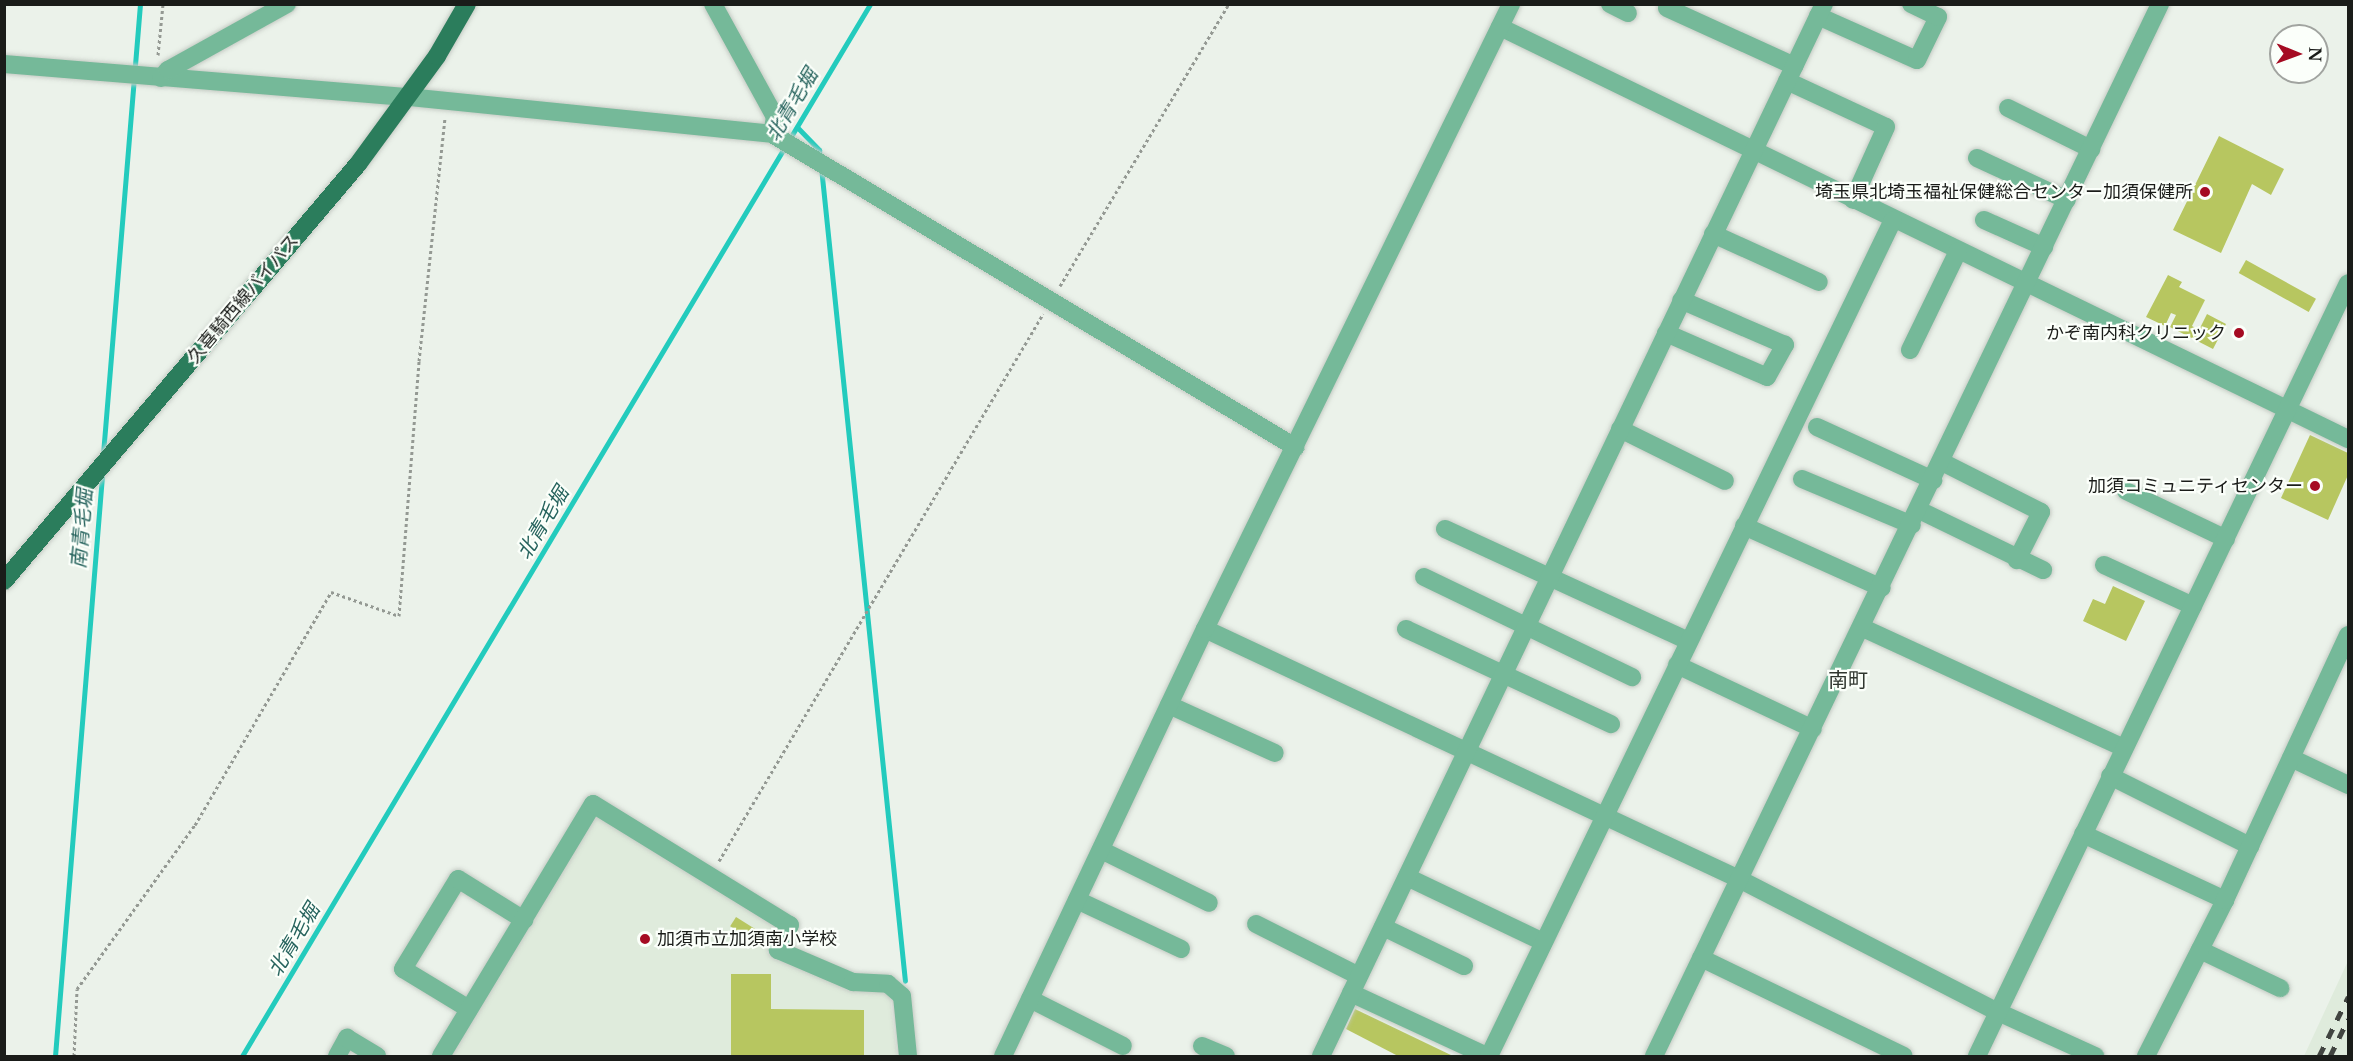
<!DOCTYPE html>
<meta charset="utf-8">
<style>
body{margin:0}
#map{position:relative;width:2353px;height:1061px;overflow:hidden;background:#ebf2ea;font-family:"Libre Baskerville","Noto Sans JP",serif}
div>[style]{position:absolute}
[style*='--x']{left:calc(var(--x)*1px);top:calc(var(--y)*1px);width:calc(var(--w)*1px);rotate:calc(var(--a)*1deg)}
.built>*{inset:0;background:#dfebdc}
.stream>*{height:5px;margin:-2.5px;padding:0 2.5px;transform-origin:2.5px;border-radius:2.5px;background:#23cbbd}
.building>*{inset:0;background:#b7c660;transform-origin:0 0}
.path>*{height:3px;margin-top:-1.5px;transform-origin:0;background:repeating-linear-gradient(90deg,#949993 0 3px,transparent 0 6px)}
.roads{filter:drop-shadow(0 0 2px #c5cbc4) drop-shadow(0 0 2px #c5cbc4)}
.minor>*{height:18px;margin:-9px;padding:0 9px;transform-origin:9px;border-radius:9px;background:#75b999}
.major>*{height:18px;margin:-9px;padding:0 9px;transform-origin:9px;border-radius:9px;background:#2b7d5c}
.rail>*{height:4.5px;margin-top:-2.25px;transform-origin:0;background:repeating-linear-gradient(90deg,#414440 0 10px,transparent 0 20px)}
.dots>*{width:16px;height:16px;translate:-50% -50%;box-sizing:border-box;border:3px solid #fbfffa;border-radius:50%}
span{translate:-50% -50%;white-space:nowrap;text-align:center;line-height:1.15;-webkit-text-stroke:4.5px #fbfffa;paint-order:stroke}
.poi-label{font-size:18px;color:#1a1c19}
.right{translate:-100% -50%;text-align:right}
.left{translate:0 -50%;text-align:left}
.street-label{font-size:18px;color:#1a1c19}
.water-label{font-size:20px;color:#26635d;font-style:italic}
.neighbourhood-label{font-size:20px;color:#30362f}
.frame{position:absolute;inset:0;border:6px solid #1a1c19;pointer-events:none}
.north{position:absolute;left:2269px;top:24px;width:60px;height:60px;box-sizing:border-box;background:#fbfffa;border:2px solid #a1a4a0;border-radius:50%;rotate:91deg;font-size:16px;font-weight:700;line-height:24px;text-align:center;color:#1a1c19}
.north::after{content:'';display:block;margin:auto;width:21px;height:27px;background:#a50b22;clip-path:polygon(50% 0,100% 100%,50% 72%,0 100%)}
</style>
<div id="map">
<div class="built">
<div style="clip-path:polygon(596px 815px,780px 926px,767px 953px,850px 988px,884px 991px,890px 996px,897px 1056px,447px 1056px)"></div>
<div style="clip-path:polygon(2348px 961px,2348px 1056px,2303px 1056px,2304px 1056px)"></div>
</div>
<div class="stream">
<div style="--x:797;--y:127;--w:32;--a:46"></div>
<div style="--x:819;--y:150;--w:8;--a:83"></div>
<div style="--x:821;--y:167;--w:818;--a:84.11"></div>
<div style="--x:103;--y:454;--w:452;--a:-85.3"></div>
<div style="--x:55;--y:1056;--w:582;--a:-85.37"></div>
<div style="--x:242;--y:1056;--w:1225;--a:-59.16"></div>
</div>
<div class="building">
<div style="clip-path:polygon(2219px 136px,2284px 169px,2271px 195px,2252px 184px,2221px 253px,2173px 230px)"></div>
<div style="left:2246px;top:260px;width:80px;height:15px;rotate:29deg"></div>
<div style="clip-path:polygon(2168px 275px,2182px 282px,2179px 287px,2205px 300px,2192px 326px,2199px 330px,2207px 314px,2226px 324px,2213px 349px,2170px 327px,2176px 315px,2171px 313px,2165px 326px,2146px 317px)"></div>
<div style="clip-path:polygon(2310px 435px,2348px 453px,2348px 475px,2328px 520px,2281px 498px)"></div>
<div style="clip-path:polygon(2113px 586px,2145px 601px,2126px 641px,2083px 621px,2093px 599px,2105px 604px)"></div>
<div style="left:736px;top:917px;width:32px;height:11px;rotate:32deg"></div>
<div style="clip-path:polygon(731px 974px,771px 974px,771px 1009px,864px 1010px,864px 1056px,731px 1056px)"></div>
<div style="clip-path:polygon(1355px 1009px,1453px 1056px,1398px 1056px,1346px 1029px)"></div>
</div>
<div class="path">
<div style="--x:158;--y:55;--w:51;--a:-84.4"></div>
<div style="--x:1060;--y:286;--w:329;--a:-59.1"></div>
<div style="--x:719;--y:861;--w:636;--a:-59.36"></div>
<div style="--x:74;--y:1056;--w:67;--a:-87.4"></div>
<div style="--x:77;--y:989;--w:202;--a:-54.3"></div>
<div style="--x:195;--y:825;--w:270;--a:-59.7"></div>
<div style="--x:331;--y:592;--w:72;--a:19.4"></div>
<div style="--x:399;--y:616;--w:256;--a:-85.5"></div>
<div style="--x:419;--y:361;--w:243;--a:-83.9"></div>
</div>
<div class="roads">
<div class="minor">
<div style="--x:713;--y:4;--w:129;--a:61.2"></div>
<div style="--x:775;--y:117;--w:17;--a:100"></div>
<div style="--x:1610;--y:4;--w:20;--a:27"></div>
<div style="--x:1667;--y:8;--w:140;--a:24.5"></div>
<div style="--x:1818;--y:16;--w:108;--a:24"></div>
<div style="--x:1917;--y:60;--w:48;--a:-64"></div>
<div style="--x:1938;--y:17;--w:30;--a:-154"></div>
<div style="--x:1500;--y:27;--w:943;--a:25.91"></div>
<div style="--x:4;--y:64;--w:406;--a:4.7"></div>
<div style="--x:409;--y:97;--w:365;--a:5.8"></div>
<div style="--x:772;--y:134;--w:610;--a:30.9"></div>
<div style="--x:161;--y:78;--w:11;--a:-49"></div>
<div style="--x:168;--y:70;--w:136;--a:-29"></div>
<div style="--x:1787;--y:81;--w:109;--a:24.9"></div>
<div style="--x:1886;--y:127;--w:80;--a:114.3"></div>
<div style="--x:2008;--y:108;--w:93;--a:26.3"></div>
<div style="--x:1977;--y:158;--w:99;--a:25"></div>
<div style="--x:1984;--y:220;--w:66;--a:24.2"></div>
<div style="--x:1713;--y:234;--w:116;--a:24.4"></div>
<div style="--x:1666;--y:333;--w:110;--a:23.5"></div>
<div style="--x:1767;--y:377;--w:37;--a:-61"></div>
<div style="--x:1785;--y:345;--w:113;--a:-156.6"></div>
<div style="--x:1910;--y:350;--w:110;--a:-64.1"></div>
<div style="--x:1817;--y:427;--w:128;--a:24.6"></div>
<div style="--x:1620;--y:429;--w:117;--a:26.3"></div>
<div style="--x:1942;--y:462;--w:111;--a:26.8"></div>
<div style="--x:2041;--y:512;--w:54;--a:116.6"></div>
<div style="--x:1802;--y:479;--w:119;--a:22.7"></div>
<div style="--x:2126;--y:491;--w:111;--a:25.6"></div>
<div style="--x:1919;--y:510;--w:138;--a:25.8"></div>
<div style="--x:1744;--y:526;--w:151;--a:24.2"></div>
<div style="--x:1445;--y:529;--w:268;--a:24.7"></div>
<div style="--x:2104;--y:565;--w:98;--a:24.7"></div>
<div style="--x:1424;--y:577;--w:231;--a:25.7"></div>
<div style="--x:1863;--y:628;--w:287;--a:24.7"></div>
<div style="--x:1205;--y:629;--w:590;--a:25.09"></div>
<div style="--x:1739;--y:879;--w:291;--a:27.2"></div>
<div style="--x:1998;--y:1012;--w:107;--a:24.4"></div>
<div style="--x:1406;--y:629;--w:226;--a:24.9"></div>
<div style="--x:1677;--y:665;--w:150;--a:25.2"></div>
<div style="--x:1169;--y:705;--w:116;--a:24.4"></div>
<div style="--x:2291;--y:758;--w:63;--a:25.3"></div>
<div style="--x:2110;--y:776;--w:157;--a:26.6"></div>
<div style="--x:2083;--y:834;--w:157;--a:24.9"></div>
<div style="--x:1101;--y:850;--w:120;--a:26.1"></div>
<div style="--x:1407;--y:877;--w:151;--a:25.5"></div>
<div style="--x:1077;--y:900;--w:115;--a:25.2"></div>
<div style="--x:1256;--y:924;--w:115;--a:26.8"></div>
<div style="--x:1383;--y:927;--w:90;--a:25.7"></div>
<div style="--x:2200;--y:950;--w:89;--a:25.4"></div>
<div style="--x:1701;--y:958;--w:225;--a:25.8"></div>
<div style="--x:1351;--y:993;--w:150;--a:24.9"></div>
<div style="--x:1030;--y:999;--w:104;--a:26.8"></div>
<div style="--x:469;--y:1009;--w:77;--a:-148.8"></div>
<div style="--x:403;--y:969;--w:105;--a:-58.6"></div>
<div style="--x:458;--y:879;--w:78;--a:31.8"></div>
<div style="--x:1202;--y:1046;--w:26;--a:23"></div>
<div style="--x:337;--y:1056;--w:21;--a:-61"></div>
<div style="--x:347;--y:1038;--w:35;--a:31"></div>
<div style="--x:441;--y:1056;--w:294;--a:-58.9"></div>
<div style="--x:593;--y:804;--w:231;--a:31.6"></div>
<div style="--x:790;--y:925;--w:28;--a:116"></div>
<div style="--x:778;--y:950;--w:82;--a:23.1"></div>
<div style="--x:853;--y:982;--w:35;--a:3"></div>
<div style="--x:888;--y:984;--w:18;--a:41"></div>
<div style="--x:902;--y:996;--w:60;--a:84.3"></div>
<div style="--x:1003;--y:1056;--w:472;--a:-64.7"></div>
<div style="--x:1205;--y:629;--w:696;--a:-63.91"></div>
<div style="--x:1321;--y:1056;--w:1166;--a:-64.45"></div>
<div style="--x:1489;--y:1056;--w:928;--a:-64.21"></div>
<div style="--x:1654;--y:1056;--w:1167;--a:-64.31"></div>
<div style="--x:1977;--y:1056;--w:857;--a:-64.36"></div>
<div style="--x:2146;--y:1056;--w:175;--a:-63.1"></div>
<div style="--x:2225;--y:900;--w:292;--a:-65.1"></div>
</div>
<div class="major">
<div style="--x:4;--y:581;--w:547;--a:-49.67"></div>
<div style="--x:358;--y:164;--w:134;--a:-53.8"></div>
<div style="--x:437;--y:56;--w:60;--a:-60"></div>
</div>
</div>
<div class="rail">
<div style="--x:2319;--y:1056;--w:66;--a:-63.8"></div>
<div style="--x:2330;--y:1056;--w:41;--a:-64.1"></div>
</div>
<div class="dots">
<div style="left:2205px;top:192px;background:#a50b22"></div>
<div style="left:2239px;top:333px;background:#a50b22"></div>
<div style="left:2315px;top:486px;background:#a50b22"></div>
<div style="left:645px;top:939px;background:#a50b22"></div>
</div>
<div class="poi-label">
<span class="right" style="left:2193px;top:192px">埼玉県北埼玉福祉保健総合センター加須保健所</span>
<span class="right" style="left:2226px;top:333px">かぞ南内科クリニック</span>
<span class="right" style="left:2303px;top:486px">加須コミュニティセンター</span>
<span class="left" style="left:657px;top:939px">加須市立加須南小学校</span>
</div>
<div class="street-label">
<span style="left:243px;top:299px;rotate:-50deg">久喜騎西線バイパス</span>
</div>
<div class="water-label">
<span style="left:792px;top:105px;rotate:-59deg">北青毛堀</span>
<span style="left:543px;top:523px;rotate:-59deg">北青毛堀</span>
<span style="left:82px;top:529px;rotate:-85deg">南青毛堀</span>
<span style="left:294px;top:940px;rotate:-59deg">北青毛堀</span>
</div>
<div class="neighbourhood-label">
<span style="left:1848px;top:680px">南町</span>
</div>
<div class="frame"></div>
<div class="north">N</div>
</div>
